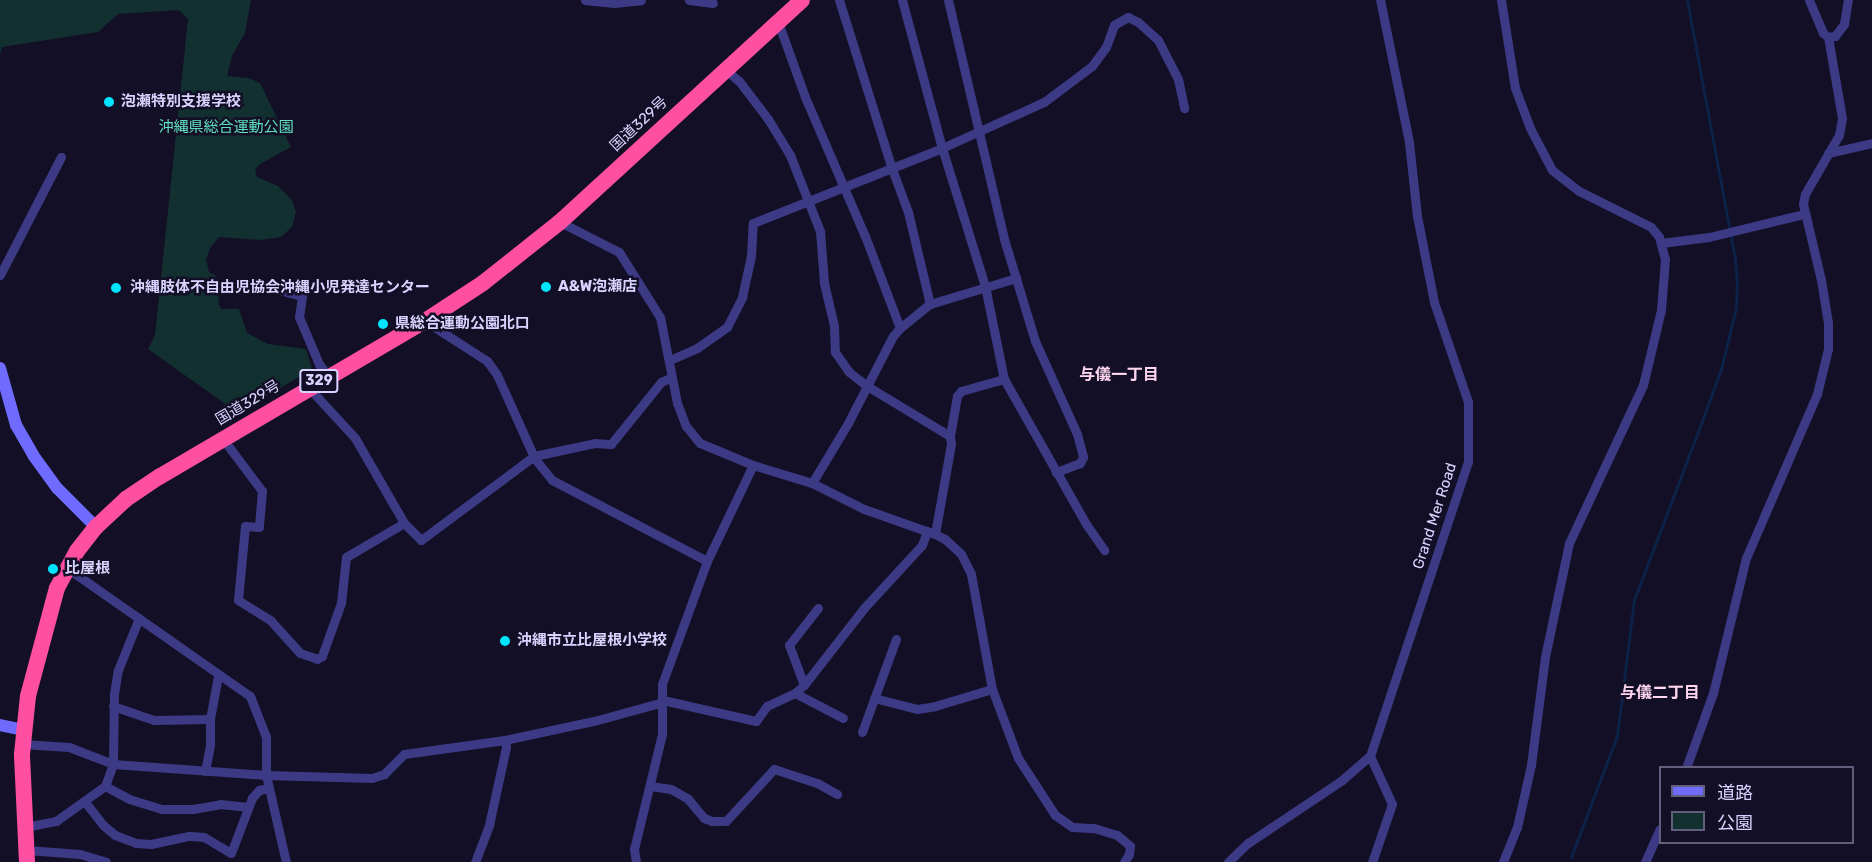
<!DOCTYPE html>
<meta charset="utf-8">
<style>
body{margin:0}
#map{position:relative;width:1872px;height:862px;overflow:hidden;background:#130f26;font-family:Rubik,"Noto Sans JP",sans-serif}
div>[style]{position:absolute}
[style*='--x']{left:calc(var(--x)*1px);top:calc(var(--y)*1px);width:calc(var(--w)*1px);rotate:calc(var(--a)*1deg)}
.green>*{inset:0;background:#12302f}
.stream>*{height:3px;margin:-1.5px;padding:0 1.5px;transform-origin:1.5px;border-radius:1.5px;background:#0c2248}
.street>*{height:9px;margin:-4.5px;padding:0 4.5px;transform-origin:4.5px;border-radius:4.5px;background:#3d3a85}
.secondary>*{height:12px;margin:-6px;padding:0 6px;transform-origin:6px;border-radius:6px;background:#6f6bff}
.highway>*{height:16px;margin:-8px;padding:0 8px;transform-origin:8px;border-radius:8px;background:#ff4fa3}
.dots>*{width:16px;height:16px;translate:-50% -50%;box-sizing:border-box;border:3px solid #130f26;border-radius:50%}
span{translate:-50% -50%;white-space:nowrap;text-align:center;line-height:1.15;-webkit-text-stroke:5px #130f26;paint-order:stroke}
.shield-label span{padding:2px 4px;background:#130f26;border:2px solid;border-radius:4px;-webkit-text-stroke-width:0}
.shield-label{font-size:14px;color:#d9d4ff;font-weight:700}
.poi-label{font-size:15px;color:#d9d4ff;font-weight:700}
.left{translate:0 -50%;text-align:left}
.street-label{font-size:15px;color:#d9d4ff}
.park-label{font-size:15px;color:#5fe0c0}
.neighbourhood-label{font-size:16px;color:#ffd6f0;font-weight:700}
.legend{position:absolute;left:1659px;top:766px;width:195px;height:78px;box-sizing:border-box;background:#130f26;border:2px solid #625e7d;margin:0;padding:8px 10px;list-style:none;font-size:18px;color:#d9d4ff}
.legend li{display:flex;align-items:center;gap:12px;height:30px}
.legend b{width:30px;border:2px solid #625e7d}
</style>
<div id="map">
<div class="green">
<div style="clip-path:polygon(0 0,251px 0,245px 33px,232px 56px,227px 76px,248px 78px,260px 83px,291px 147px,260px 164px,255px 170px,257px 177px,278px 186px,292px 200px,296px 212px,292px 227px,281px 237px,260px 240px,219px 237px,210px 248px,206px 260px,209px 272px,216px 276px,221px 287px,218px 302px,221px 309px,239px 309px,247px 333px,268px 344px,306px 349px,312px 369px,238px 413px,148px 349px,155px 335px,188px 19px,179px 10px,118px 14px,98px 32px,2px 47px,0 55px)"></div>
</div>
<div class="stream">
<div style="--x:1571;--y:857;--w:129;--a:-69.2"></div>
<div style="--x:1617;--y:736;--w:137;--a:-82.9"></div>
<div style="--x:1634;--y:600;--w:200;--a:-69.2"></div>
<div style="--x:1705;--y:413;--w:47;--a:-70"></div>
<div style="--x:1721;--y:369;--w:63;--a:-76.2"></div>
<div style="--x:1736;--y:308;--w:25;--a:-88"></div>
<div style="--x:1737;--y:283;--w:24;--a:-95"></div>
<div style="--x:1735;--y:259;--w:263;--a:-100.5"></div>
</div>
<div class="street">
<div style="--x:585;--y:0;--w:29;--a:6"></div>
<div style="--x:614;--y:3;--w:27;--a:-6"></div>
<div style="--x:689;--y:0;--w:24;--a:7"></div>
<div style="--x:839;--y:0;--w:177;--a:72.6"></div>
<div style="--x:892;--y:169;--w:46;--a:69.6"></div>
<div style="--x:908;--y:212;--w:95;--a:76.6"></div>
<div style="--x:902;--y:0;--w:153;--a:74.9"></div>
<div style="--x:942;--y:148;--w:145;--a:72.7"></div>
<div style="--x:985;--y:286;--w:95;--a:78.5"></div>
<div style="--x:1004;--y:379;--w:167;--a:60.5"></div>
<div style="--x:1086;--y:524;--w:32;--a:55"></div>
<div style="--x:948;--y:0;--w:245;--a:76.8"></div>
<div style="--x:1004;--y:239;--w:107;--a:73.1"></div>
<div style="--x:1035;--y:341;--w:102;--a:65.7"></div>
<div style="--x:1077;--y:434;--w:24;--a:75"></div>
<div style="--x:1083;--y:457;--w:7;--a:117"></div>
<div style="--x:1080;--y:463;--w:26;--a:159"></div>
<div style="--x:1501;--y:0;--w:89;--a:81"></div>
<div style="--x:1515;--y:88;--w:43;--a:69.4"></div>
<div style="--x:1530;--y:128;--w:47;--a:62.4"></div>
<div style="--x:1552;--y:170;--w:34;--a:38"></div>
<div style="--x:1579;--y:191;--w:80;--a:26.6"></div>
<div style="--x:1651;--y:227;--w:13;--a:51"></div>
<div style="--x:1659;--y:237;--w:23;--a:75"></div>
<div style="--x:1665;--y:259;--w:51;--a:94.5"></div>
<div style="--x:1661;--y:310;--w:77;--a:103.5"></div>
<div style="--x:1643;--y:385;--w:174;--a:115.1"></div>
<div style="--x:1569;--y:543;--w:116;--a:101.9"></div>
<div style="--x:1545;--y:657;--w:109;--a:97.4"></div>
<div style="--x:1531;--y:765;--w:64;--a:102.7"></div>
<div style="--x:1517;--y:827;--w:38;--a:112"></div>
<div style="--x:778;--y:22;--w:80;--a:70.2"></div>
<div style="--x:805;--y:97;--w:151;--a:66.7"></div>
<div style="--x:865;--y:236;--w:98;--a:69.2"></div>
<div style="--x:1828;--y:37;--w:7;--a:-8"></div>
<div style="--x:1835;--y:36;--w:15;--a:-53"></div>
<div style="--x:1844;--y:24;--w:24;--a:-81"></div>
<div style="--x:725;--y:69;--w:18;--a:41"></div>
<div style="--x:739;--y:81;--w:48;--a:52.7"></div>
<div style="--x:768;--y:119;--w:42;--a:58.6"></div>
<div style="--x:790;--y:155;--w:82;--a:68.5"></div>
<div style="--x:820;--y:231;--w:52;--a:85.6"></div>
<div style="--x:824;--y:283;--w:44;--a:76.9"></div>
<div style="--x:834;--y:326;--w:26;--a:88"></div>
<div style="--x:835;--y:352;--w:24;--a:55"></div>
<div style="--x:849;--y:372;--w:23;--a:38"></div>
<div style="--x:867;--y:386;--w:97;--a:31.1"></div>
<div style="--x:950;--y:436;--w:8;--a:83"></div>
<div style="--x:951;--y:444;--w:91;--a:100.1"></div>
<div style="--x:1828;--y:153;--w:45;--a:-12.8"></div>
<div style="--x:560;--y:222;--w:66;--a:27"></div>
<div style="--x:619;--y:252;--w:77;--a:57.8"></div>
<div style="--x:660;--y:317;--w:88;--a:78.8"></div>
<div style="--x:677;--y:403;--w:25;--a:69"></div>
<div style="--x:686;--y:426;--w:22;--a:51"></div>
<div style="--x:700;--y:443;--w:57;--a:22.5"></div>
<div style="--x:753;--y:465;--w:62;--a:17"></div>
<div style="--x:812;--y:483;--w:58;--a:26.6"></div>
<div style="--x:864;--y:509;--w:75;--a:19.4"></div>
<div style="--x:935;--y:534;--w:11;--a:27"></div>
<div style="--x:945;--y:539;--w:22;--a:43"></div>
<div style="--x:961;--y:554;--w:22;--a:63"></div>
<div style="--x:971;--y:574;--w:117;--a:79.7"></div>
<div style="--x:992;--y:689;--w:74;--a:69.4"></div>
<div style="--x:1018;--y:758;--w:68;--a:57"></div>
<div style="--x:1055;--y:815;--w:21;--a:35"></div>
<div style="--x:1072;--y:827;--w:22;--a:3"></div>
<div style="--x:1094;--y:828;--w:24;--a:17"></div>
<div style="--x:1117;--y:835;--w:17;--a:40"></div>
<div style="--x:1130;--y:846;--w:8;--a:97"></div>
<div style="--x:1129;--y:854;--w:9;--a:122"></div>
<div style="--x:1661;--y:243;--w:48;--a:-7.1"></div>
<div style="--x:1709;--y:237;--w:97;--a:-13.7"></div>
<div style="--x:0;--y:275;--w:133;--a:-62.7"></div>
<div style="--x:250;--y:282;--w:54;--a:15.1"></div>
<div style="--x:302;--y:296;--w:21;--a:98"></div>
<div style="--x:299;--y:317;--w:51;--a:66.9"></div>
<div style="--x:319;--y:364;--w:15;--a:53"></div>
<div style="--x:425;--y:321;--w:74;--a:32.8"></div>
<div style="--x:487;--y:361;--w:17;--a:54"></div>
<div style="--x:497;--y:375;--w:92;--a:65.7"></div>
<div style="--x:535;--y:459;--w:27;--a:51"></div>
<div style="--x:552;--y:480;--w:175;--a:27.6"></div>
<div style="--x:670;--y:360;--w:30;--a:-24"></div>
<div style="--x:697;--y:348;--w:37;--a:-35"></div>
<div style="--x:727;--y:327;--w:34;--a:-63"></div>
<div style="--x:742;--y:297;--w:42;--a:-77.6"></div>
<div style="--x:751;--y:256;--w:33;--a:-87"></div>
<div style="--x:753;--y:223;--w:203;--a:-21.6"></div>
<div style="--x:942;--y:148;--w:112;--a:-24.3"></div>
<div style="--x:1044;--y:102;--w:60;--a:-36.9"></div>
<div style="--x:1092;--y:66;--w:24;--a:-54"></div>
<div style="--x:1106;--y:47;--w:23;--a:-70"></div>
<div style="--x:1114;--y:25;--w:16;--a:-30"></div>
<div style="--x:1128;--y:17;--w:11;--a:27"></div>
<div style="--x:1138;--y:22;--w:27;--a:42"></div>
<div style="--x:1158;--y:40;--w:44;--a:62.9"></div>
<div style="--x:1178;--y:79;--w:30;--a:78"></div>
<div style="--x:309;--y:388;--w:68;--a:47.4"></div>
<div style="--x:355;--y:438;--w:98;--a:60"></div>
<div style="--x:404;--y:523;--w:24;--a:45"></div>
<div style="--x:421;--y:540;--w:141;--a:-36.6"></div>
<div style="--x:534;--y:456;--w:62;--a:-12"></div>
<div style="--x:595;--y:443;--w:16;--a:4"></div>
<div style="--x:611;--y:444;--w:80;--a:-51.1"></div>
<div style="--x:661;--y:382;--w:12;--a:-24"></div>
<div style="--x:950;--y:436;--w:41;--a:-80.1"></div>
<div style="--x:957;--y:396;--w:6;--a:-51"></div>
<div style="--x:961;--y:391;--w:45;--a:-15.6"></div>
<div style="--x:223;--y:439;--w:65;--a:53.1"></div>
<div style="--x:262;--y:491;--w:36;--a:95"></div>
<div style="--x:259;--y:527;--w:14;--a:-176"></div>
<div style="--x:245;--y:526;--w:74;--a:95.4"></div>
<div style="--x:238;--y:600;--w:39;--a:32"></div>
<div style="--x:271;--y:621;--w:43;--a:47.8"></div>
<div style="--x:300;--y:653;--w:18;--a:19"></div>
<div style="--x:317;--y:659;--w:6;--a:-31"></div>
<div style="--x:322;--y:656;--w:56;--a:-70.3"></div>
<div style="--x:341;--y:603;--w:46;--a:-83.8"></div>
<div style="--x:346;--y:557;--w:67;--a:-30.4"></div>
<div style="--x:812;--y:483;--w:70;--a:-59"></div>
<div style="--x:848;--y:423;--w:98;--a:-62.7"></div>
<div style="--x:893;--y:336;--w:11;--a:-49"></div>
<div style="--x:900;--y:328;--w:38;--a:-39"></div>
<div style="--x:930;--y:304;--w:90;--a:-16.8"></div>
<div style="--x:67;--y:568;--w:223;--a:35"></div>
<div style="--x:250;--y:696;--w:44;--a:68.7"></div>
<div style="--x:266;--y:737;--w:38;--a:90"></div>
<div style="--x:266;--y:775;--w:89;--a:77.1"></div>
<div style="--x:804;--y:685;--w:43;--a:-110.6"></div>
<div style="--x:789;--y:645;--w:47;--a:-51.9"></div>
<div style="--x:795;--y:693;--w:54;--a:27.5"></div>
<div style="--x:874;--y:698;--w:44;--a:14.3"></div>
<div style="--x:917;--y:709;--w:18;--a:-9"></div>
<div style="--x:935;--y:706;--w:59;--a:-16.6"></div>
<div style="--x:113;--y:706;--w:43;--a:18.9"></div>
<div style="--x:154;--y:720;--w:56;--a:-1"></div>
<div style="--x:862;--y:732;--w:99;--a:-69.9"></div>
<div style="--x:22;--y:744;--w:47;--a:3.7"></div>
<div style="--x:69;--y:747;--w:47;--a:21.1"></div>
<div style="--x:113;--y:764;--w:153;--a:4.1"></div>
<div style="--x:266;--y:775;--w:106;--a:1.6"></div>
<div style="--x:372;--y:778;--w:13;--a:-18"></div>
<div style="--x:384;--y:774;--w:28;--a:-45"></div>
<div style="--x:404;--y:754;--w:102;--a:-7.9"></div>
<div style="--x:505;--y:740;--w:91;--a:-12.1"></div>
<div style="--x:594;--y:721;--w:76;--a:-15.3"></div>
<div style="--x:667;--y:701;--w:91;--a:12.7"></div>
<div style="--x:756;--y:721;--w:19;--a:-54"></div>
<div style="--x:767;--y:706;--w:31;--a:-25"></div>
<div style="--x:795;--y:693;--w:12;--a:-42"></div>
<div style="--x:804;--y:685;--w:98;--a:-52.1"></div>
<div style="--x:864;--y:608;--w:86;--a:-47.4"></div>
<div style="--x:922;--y:545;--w:15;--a:-70"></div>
<div style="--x:1370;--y:756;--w:53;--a:65.4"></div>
<div style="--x:1392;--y:804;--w:61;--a:109"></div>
<div style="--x:1686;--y:768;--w:80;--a:-70.2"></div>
<div style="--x:1713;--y:693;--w:139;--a:-76.3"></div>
<div style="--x:1746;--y:558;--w:179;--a:-66.6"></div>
<div style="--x:1817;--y:394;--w:46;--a:-76.3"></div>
<div style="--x:1828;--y:349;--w:26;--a:-90"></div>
<div style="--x:1828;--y:323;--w:44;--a:-99.2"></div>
<div style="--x:1821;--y:280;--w:78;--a:-103.3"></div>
<div style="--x:1803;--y:204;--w:10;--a:-79"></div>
<div style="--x:1805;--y:194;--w:68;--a:-60"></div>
<div style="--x:1839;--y:135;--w:17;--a:-80"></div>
<div style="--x:1842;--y:118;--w:82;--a:-99.8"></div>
<div style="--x:1828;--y:37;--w:6;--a:-141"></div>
<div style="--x:1823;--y:33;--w:36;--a:-113"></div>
<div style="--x:205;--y:771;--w:26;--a:-79"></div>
<div style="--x:210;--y:745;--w:26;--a:-90"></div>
<div style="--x:210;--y:719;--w:44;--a:-79.5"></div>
<div style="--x:105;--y:786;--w:27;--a:28"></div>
<div style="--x:129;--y:799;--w:34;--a:17"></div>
<div style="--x:162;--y:809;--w:31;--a:0"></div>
<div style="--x:193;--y:809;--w:27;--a:-10"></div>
<div style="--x:220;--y:804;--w:28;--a:6"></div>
<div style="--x:650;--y:786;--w:21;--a:8"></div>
<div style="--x:671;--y:789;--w:20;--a:30"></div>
<div style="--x:688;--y:799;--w:25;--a:50"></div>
<div style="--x:704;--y:818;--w:9;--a:21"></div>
<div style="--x:712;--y:821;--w:14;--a:0"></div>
<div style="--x:726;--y:821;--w:71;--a:-47.3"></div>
<div style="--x:774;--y:769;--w:45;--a:18"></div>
<div style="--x:817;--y:783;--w:23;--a:29"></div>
<div style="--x:85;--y:802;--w:29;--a:52"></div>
<div style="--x:103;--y:825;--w:16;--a:40"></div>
<div style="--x:115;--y:835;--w:22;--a:21"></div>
<div style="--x:136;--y:843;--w:15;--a:4"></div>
<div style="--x:151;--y:844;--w:40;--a:-12"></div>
<div style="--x:190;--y:836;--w:14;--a:4"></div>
<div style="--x:204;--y:837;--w:31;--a:31"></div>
<div style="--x:231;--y:853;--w:59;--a:-69.1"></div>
<div style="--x:252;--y:798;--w:11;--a:-49"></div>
<div style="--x:259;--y:790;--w:10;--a:-11"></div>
<div style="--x:25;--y:827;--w:32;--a:-11"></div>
<div style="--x:56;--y:821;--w:60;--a:-35.5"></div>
<div style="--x:105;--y:786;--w:23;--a:-70"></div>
<div style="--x:113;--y:764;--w:70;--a:-89.2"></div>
<div style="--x:114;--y:694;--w:24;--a:-81"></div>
<div style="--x:118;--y:670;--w:56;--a:-68"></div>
<div style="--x:27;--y:850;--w:53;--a:4.3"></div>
<div style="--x:80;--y:854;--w:27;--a:17"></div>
<div style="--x:475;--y:862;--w:40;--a:-69"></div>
<div style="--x:489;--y:825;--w:80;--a:-77.7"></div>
<div style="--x:506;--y:747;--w:7;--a:-98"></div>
<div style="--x:636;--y:862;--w:13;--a:-99"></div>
<div style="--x:634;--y:849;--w:118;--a:-76.3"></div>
<div style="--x:662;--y:734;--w:50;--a:-90"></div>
<div style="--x:662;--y:684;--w:131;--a:-69.9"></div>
<div style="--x:707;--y:561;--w:106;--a:-64.4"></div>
<div style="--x:1228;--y:862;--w:28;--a:-44"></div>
<div style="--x:1248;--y:843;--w:113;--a:-33.8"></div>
<div style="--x:1342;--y:780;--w:37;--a:-41"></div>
<div style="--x:1370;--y:756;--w:310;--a:-71.6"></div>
<div style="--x:1468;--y:462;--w:60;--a:-90"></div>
<div style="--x:1468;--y:402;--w:106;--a:-108.8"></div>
<div style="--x:1434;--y:302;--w:88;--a:-101.2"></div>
<div style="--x:1417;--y:216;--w:74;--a:-96.2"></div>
<div style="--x:1409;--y:142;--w:145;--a:-101.5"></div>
<div style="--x:1645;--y:862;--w:36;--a:-66"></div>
</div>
<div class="secondary">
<div style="--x:0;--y:368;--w:59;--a:74.3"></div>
<div style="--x:16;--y:425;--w:34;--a:60"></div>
<div style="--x:33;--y:455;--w:41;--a:54"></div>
<div style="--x:57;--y:488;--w:55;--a:45"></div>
<div style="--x:0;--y:725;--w:24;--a:12"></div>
</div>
<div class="highway">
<div style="--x:27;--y:862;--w:108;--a:-92.7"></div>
<div style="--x:22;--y:754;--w:58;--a:-84.1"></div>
<div style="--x:28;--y:696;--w:112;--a:-75"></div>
<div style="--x:57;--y:588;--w:42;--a:-61.6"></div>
<div style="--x:77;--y:551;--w:31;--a:-52"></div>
<div style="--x:96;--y:527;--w:41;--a:-43"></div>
<div style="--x:126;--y:499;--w:40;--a:-34"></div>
<div style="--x:159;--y:477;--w:308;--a:-30.4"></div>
<div style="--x:425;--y:321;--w:69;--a:-33.2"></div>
<div style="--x:483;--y:283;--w:98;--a:-38.4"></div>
<div style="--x:560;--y:222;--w:328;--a:-42.5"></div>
</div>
<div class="dots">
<div style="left:109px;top:102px;background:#00e5ff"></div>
<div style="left:546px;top:287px;background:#00e5ff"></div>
<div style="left:116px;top:288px;background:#00e5ff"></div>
<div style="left:383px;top:324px;background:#00e5ff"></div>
<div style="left:53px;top:569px;background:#00e5ff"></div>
<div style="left:505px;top:641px;background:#00e5ff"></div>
</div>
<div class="shield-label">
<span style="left:319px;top:381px">329</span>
</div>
<div class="poi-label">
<span class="left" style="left:121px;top:102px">泡瀬特別支援学校</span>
<span class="left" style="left:558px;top:287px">A&amp;W泡瀬店</span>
<span class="left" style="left:130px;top:288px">沖縄肢体不自由児協会沖縄小児発達センター</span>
<span class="left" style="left:395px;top:324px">県総合運動公園北口</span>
<span class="left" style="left:65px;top:569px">比屋根</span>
<span class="left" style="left:517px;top:641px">沖縄市立比屋根小学校</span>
</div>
<div class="street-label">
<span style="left:639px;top:124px;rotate:-43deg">国道329号</span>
<span style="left:248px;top:403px;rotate:-31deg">国道329号</span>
<span style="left:1435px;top:516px;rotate:-72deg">Grand Mer Road</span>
</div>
<div class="park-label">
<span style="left:226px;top:128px">沖縄県総合運動公園</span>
</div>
<div class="neighbourhood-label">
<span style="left:1119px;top:375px">与儀一丁目</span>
<span style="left:1660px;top:693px">与儀二丁目</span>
</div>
<ul class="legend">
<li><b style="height:8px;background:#6f6bff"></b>道路</li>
<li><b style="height:16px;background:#12302f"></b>公園</li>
</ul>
</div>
